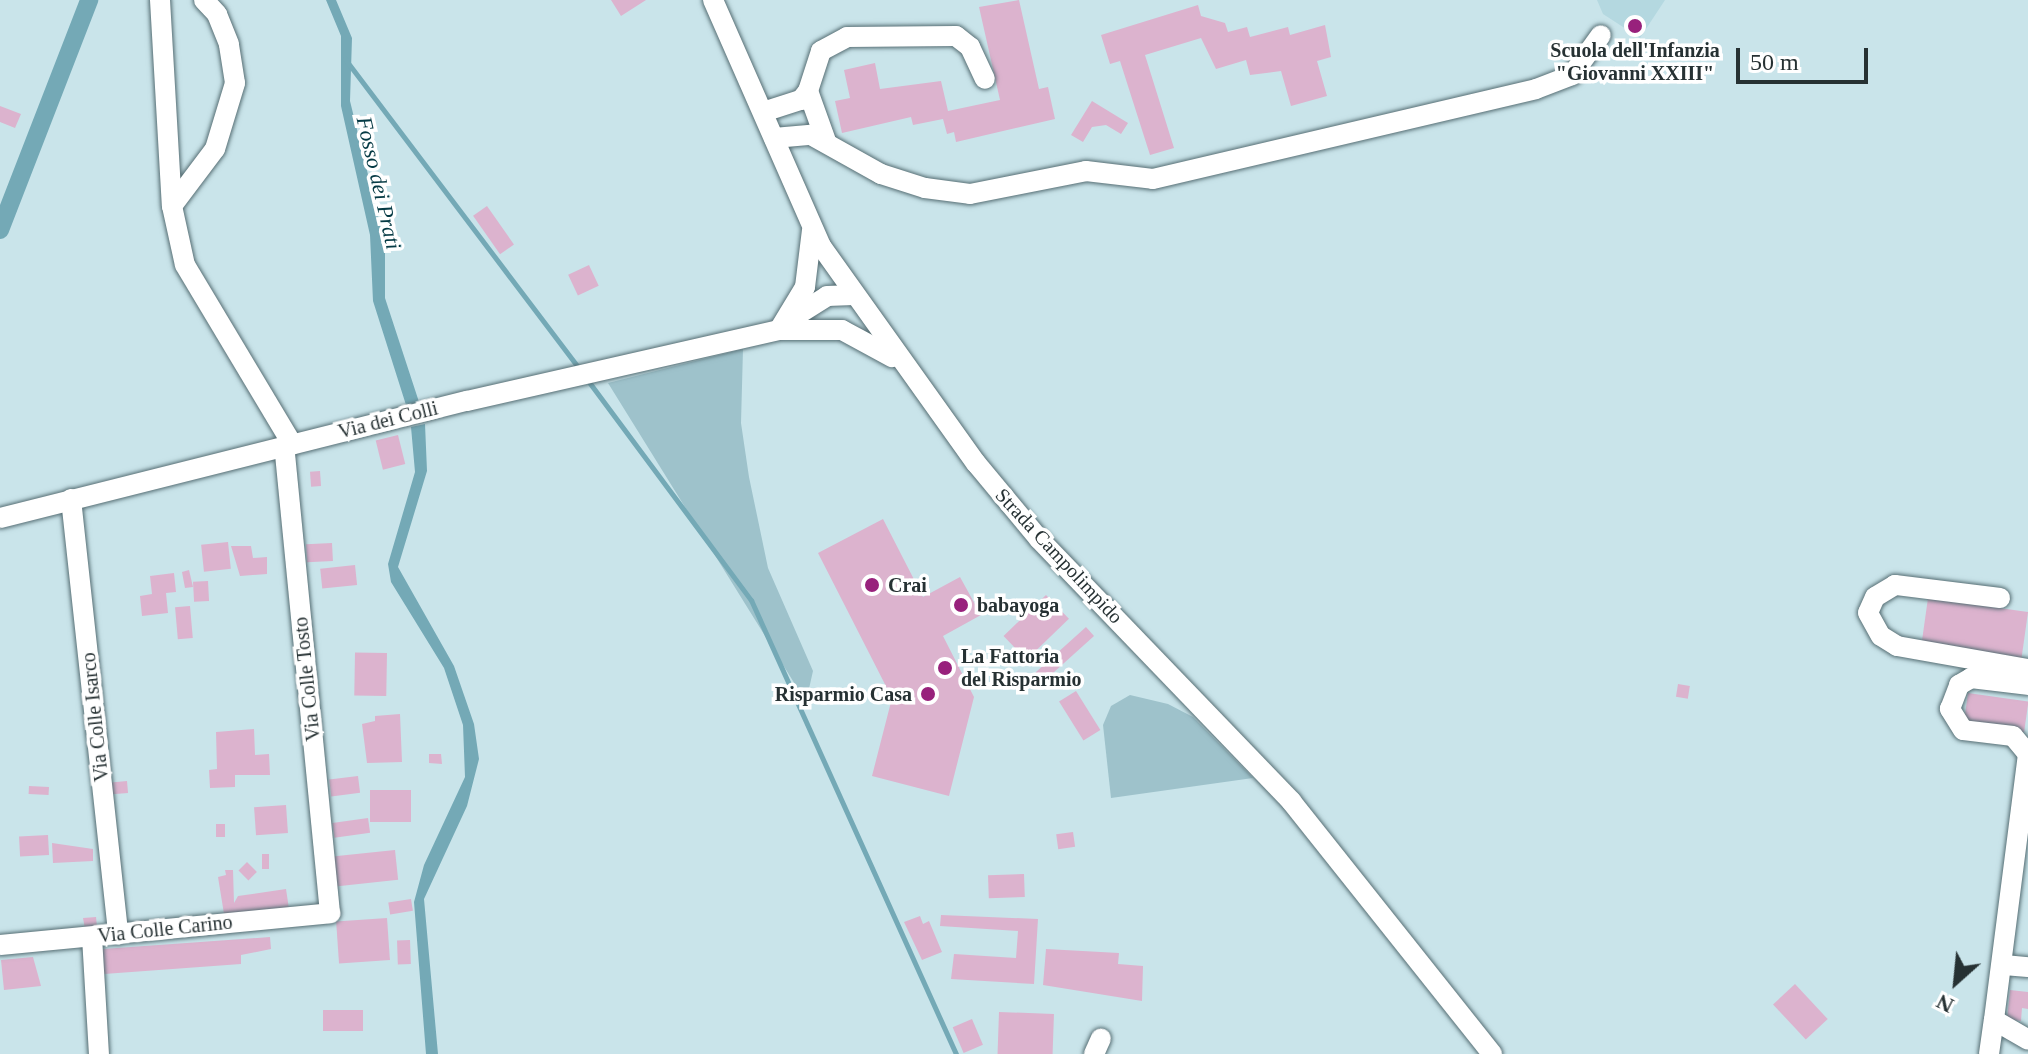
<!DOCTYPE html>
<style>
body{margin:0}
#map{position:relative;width:2028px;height:1054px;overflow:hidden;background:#c9e4ea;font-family:"Times New Roman",serif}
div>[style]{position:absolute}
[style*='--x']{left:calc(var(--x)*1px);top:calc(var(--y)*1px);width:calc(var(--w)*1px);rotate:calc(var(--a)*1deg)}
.built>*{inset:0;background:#b4d8e0}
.green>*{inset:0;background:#9ec2cb}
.water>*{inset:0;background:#74a9b6}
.stream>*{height:5px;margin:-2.5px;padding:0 2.5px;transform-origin:2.5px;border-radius:2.5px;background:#74a9b6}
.canal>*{height:18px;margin:-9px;padding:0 9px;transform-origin:9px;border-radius:9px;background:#74a9b6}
.building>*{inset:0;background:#dcb3ce;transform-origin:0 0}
.roads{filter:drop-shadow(0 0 2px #566e74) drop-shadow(0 0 2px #566e74)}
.minor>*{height:20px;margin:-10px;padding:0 10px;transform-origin:10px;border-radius:10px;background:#fff}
.dots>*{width:22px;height:22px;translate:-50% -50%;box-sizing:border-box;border:4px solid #fff;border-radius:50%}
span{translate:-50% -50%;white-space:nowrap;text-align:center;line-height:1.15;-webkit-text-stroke:7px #fff;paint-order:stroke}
.poi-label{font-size:20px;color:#263133;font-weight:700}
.left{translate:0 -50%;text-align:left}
.right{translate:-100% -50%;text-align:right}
.street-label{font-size:20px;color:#263133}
.water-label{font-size:22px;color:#053a44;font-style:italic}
.north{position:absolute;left:1916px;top:942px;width:80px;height:80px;-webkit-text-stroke:6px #fff;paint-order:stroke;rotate:207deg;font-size:22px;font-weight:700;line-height:32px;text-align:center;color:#263133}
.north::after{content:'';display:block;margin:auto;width:28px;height:36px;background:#263133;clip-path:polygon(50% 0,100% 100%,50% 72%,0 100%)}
.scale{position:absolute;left:1736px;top:48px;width:132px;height:36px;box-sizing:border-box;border:4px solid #263133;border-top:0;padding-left:10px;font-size:24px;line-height:28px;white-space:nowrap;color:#263133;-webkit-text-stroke:6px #fff;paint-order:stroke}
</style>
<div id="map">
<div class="built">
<div style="clip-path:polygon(1597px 0,1665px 0,1640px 38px,1603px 14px)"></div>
</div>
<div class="green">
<div style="clip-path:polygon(743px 349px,741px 423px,749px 477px,768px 568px,813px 671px,806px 702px,608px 383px)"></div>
<div style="clip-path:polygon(1130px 695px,1168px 704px,1193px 717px,1253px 778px,1111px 798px,1103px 725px,1111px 706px)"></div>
</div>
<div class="water">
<div style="clip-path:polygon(326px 0,336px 0,352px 38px,350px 101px,385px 244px,385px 298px,419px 402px,406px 405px,373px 301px,370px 235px,341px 106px,341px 36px)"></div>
<div style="clip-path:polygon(425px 424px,427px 471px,398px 567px,454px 666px,474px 724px,479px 759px,467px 806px,424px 899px,438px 1054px,426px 1054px,414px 902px,424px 865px,465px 777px,463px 725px,444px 668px,391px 582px,388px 564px,415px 472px,411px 427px)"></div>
</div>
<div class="stream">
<div style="--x:345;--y:59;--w:390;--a:52.9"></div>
<div style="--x:586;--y:378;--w:277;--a:53.4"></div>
<div style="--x:751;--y:600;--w:498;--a:65.7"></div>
</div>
<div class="canal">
<div style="--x:0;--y:230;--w:247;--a:-68.8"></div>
</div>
<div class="building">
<div style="clip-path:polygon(611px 0,646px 0,621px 16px)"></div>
<div style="clip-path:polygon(1019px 0,1039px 89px,1048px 87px,1055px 119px,956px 142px,954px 132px,947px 134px,943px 119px,913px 125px,911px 117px,842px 133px,835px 101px,850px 98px,844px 70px,875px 63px,880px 89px,941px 81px,948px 111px,1000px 100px,979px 7px)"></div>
<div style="clip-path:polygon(1198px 5px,1201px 16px,1225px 23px,1228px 32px,1247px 27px,1250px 37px,1288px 27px,1290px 35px,1325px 25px,1331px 57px,1317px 61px,1327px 96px,1291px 106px,1281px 71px,1250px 75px,1246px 60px,1216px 69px,1201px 38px,1145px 55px,1174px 148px,1150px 155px,1120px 61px,1110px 64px,1101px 35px)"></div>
<div style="clip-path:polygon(1092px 101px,1128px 123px,1121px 134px,1106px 125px,1092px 127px,1083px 142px,1071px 135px)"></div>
<div style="clip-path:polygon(0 106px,21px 114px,15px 128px,0 122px)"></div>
<div style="left:487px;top:206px;width:47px;height:17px;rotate:55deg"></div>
<div style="left:589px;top:265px;width:23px;height:23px;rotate:65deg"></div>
<div style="left:398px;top:435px;width:30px;height:23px;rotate:76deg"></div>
<div style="left:320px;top:471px;width:15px;height:10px;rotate:86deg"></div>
<div style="clip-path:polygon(883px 519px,923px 597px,960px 577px,981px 615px,943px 636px,974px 697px,949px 796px,872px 776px,892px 698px,818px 553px)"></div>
<div style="left:228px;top:542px;width:27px;height:27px;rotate:84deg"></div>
<div style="left:332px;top:543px;width:18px;height:26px;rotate:87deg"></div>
<div style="clip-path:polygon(231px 546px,251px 546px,253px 558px,267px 557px,267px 574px,240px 576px)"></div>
<div style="left:355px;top:565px;width:20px;height:35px;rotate:84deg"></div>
<div style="clip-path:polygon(189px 570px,193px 587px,185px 588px,182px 572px)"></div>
<div style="clip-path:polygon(174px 573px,176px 592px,166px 593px,168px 613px,142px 616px,140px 596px,152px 594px,150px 576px)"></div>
<div style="left:208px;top:581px;width:20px;height:15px;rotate:87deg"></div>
<div style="left:1046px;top:595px;width:33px;height:59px;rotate:46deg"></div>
<div style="left:1928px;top:598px;width:101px;height:51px;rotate:8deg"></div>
<div style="left:190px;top:606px;width:32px;height:15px;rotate:85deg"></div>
<div style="left:1086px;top:627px;width:12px;height:68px;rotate:48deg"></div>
<div style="left:387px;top:653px;width:43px;height:32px;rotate:91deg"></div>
<div style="left:1678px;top:684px;width:12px;height:13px;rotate:9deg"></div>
<div style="left:1076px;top:691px;width:46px;height:20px;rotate:58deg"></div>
<div style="left:1968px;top:693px;width:61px;height:31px;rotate:8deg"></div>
<div style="clip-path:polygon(400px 714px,402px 762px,367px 763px,362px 724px,375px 721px,375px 716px)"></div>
<div style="clip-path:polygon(254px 729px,255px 755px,269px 754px,270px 775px,235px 775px,235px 787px,210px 788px,209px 770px,217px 769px,216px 732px)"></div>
<div style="clip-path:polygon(429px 754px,441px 754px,442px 764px,429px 763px)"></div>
<div style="left:358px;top:776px;width:17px;height:29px;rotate:83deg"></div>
<div style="left:127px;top:781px;width:12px;height:16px;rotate:85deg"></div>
<div style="left:29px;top:786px;width:20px;height:8px;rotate:3deg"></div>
<div style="left:411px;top:790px;width:32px;height:41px;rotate:90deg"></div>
<div style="left:286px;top:805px;width:28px;height:32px;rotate:86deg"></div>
<div style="left:368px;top:818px;width:15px;height:36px;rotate:82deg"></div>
<div style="left:225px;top:824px;width:13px;height:9px;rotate:90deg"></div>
<div style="left:1073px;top:832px;width:15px;height:17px;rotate:82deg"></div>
<div style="left:48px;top:835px;width:20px;height:29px;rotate:87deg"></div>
<div style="clip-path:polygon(52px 843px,93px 849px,93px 861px,53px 863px)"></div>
<div style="left:395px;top:850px;width:30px;height:63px;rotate:84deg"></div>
<div style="left:262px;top:854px;width:7px;height:15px"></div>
<div style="left:247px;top:862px;width:14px;height:12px;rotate:45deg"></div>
<div style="clip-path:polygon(225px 870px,233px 870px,234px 903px,238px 896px,286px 889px,289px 909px,224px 914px,218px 877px,226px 875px)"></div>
<div style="left:1024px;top:874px;width:23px;height:36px;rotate:88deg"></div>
<div style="left:411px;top:899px;width:12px;height:23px;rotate:81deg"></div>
<div style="clip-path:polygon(941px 915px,1038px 919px,1034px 984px,951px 979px,954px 954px,1016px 958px,1018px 931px,940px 926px)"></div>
<div style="clip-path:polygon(920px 916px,923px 924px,929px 921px,942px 952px,922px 960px,904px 922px)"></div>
<div style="clip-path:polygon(96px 917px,97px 927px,85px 929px,83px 918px)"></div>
<div style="left:387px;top:918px;width:42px;height:51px;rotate:86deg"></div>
<div style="clip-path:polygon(270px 937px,271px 949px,241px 955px,241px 964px,104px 974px,103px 949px)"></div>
<div style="left:410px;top:940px;width:24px;height:13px;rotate:88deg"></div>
<div style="clip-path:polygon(1046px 949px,1119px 953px,1118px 964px,1143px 966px,1142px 1001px,1043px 985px)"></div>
<div style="clip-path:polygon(33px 957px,41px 986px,4px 990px,1px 960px)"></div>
<div style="left:1795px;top:984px;width:48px;height:30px;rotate:47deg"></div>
<div style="clip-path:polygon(2010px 990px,2028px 992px,2028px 1009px,2022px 1008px,2021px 1021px,2007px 1019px)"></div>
<div style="left:363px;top:1010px;width:21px;height:40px;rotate:90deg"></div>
<div style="left:999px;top:1012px;width:55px;height:42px;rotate:2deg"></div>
<div style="left:972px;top:1019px;width:28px;height:21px;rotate:67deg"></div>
</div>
<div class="roads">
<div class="minor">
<div style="--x:160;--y:0;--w:206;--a:86.7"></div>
<div style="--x:172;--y:206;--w:60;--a:77.6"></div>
<div style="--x:185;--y:265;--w:209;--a:59.1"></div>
<div style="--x:713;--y:0;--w:269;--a:66.3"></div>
<div style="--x:821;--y:246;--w:267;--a:54.5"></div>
<div style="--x:976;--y:463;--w:99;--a:50.3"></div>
<div style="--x:1039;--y:539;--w:364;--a:46.1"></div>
<div style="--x:1291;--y:801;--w:323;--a:51.5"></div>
<div style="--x:808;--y:91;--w:53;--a:70.2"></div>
<div style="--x:763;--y:112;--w:40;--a:-18"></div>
<div style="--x:801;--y:100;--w:11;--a:-52"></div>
<div style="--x:808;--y:91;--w:42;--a:-72"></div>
<div style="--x:821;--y:51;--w:30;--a:-28"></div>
<div style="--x:847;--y:37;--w:109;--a:-0.5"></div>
<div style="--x:956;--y:36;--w:18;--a:38"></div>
<div style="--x:970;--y:47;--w:35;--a:65"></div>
<div style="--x:774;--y:138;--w:37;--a:-5"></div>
<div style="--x:811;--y:135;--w:80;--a:29.1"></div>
<div style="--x:881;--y:174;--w:46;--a:17.7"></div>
<div style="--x:925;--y:188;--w:45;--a:7.6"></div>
<div style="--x:970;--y:194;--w:118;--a:-11.2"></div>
<div style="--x:1086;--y:171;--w:67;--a:6.8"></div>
<div style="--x:1153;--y:179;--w:393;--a:-13.2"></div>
<div style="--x:1536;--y:89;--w:39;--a:-21"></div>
<div style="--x:1572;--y:75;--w:49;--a:-54.1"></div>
<div style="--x:172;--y:206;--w:71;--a:-53"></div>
<div style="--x:215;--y:149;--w:69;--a:-73.1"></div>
<div style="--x:235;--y:83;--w:39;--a:-99"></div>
<div style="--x:229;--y:44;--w:32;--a:-112"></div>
<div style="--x:217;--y:14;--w:19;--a:-133"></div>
<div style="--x:794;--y:317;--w:39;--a:-32"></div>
<div style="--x:827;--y:296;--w:27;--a:-2"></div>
<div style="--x:779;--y:330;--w:50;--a:-58.8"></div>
<div style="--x:805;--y:287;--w:57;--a:-83"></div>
<div style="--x:71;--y:499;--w:438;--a:83.8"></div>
<div style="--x:0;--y:518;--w:481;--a:-14.1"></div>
<div style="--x:467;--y:401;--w:320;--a:-12.8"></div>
<div style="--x:779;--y:330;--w:63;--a:0"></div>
<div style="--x:842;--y:330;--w:57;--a:28.4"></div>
<div style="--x:2000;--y:598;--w:106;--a:-172.9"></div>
<div style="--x:1895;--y:585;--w:23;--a:149"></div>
<div style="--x:1875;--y:597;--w:17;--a:114"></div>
<div style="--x:1868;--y:613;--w:26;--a:61"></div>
<div style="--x:1881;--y:636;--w:19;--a:32"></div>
<div style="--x:1897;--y:646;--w:133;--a:10"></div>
<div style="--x:2028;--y:754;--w:268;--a:97.3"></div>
<div style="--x:1994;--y:1020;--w:39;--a:30"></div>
<div style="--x:2028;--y:754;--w:23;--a:-130"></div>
<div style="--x:2013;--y:736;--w:50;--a:-173.2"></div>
<div style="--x:1963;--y:730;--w:25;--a:-122"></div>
<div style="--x:1950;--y:709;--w:26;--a:-69"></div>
<div style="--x:1959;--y:685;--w:14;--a:-30"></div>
<div style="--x:1971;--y:678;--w:57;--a:7"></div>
<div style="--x:92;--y:937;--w:117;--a:86.6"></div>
<div style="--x:0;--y:945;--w:332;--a:-5.5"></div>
<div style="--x:330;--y:913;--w:469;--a:-95.6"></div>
<div style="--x:2004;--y:965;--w:24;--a:5"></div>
<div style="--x:1094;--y:1054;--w:17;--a:-66"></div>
<div style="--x:1989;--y:1054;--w:34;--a:-82"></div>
</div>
</div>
<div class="dots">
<div style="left:1635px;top:26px;background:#98217c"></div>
<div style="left:872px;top:585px;background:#98217c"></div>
<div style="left:961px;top:605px;background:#98217c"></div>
<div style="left:945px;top:668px;background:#98217c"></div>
<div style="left:928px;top:694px;background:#98217c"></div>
</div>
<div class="poi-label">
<span style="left:1635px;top:62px">Scuola dell'Infanzia<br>"Giovanni XXIII"</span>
<span class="left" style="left:888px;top:585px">Crai</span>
<span class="left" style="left:977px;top:605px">babayoga</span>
<span class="left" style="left:961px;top:668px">La Fattoria<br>del Risparmio</span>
<span class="right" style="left:912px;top:694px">Risparmio Casa</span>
</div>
<div class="street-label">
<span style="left:388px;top:420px;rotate:-14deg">Via dei Colli</span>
<span style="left:1059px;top:556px;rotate:47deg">Strada Campolimpido</span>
<span style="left:307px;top:679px;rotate:-96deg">Via Colle Tosto</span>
<span style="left:95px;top:717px;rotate:-96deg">Via Colle Isarco</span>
<span style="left:165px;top:929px;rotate:-6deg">Via Colle Carino</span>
</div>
<div class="water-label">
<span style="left:379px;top:183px;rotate:77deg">Fosso dei Prati</span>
</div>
<div class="north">N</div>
<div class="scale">50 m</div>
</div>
